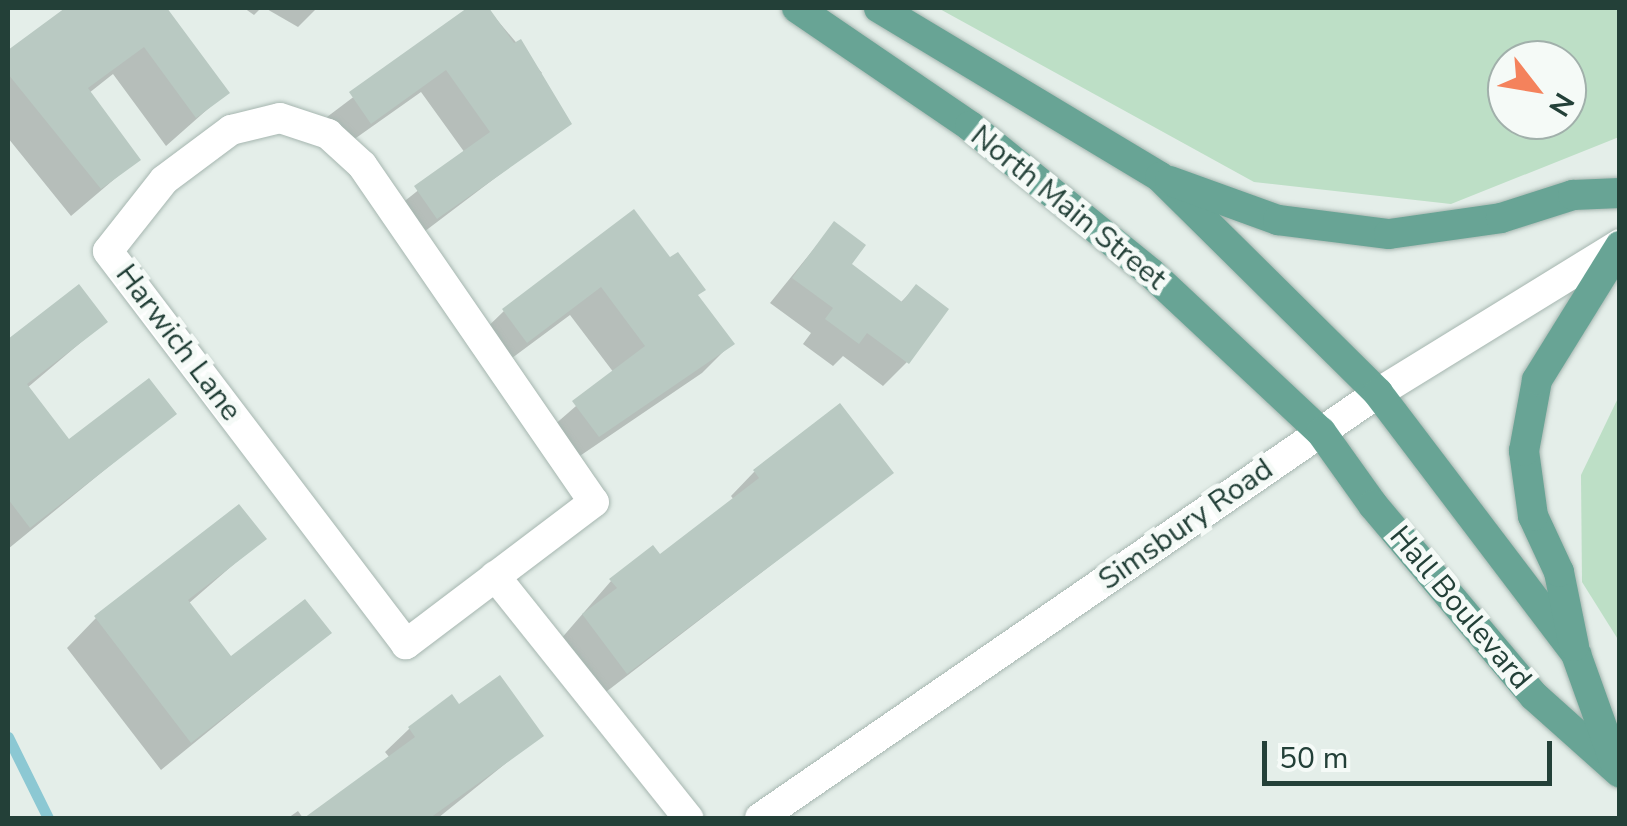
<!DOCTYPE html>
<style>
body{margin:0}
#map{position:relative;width:1627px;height:826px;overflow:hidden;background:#e4eee9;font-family:"Nunito Sans",sans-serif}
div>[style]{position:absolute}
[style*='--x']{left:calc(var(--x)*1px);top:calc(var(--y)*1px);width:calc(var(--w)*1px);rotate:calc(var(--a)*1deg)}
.green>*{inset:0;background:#bddfc6}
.shadow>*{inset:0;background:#0003}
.stream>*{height:11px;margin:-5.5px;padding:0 5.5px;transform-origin:5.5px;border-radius:5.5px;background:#8cc8d3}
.building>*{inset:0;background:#b9c9c2}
.roads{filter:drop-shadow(0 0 2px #a6b6b0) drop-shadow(0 0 2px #a6b6b0)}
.street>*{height:30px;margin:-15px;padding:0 15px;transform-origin:15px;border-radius:15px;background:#fff}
.secondary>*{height:30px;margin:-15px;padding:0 15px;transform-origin:15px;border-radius:15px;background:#fff}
.primary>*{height:30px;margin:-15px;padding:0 15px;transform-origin:15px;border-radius:15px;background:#68a495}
span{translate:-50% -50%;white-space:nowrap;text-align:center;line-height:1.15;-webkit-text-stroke:10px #f5faf7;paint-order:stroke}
.street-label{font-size:30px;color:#234038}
.frame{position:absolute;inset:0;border:10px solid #234038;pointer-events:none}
.north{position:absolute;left:1487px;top:40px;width:100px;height:100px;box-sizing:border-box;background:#f5faf7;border:2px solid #a1b0ab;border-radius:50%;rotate:121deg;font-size:28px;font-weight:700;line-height:40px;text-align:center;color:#234038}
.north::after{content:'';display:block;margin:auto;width:35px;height:45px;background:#f4825c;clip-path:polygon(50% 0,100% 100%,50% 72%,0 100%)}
.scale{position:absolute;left:1262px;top:741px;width:290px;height:45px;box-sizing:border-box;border:5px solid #234038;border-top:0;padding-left:12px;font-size:30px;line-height:35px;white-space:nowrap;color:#234038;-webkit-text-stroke:8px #f5faf7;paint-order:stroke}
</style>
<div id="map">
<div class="green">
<div style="clip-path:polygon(evenodd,938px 8px,1619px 8px,1619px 137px,1451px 204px,1254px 182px,938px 8px,1507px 60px,1567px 60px,1567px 120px,1507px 120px,1507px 60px)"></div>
<div style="clip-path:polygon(1619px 396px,1619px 641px,1582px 582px,1581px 475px)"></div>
</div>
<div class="shadow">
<div style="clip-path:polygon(70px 8px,164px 8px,227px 92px,166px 146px,113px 74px,89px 93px,138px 159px,71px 216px,8px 138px,8px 53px)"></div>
<div style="clip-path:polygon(244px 8px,261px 8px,254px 15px)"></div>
<div style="clip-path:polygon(265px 8px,317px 8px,298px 27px)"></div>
<div style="clip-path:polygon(471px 8px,487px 8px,542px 73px,536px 78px,568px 123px,412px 241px,391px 212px,465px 153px,421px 92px,346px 145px,327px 117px)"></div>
<div style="clip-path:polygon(834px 224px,849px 265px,900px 303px,916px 287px,907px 362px,883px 386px,843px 356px,833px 366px,803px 344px,811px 333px,770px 303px)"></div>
<div style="clip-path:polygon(670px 261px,731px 344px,702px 373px,568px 464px,545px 433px,614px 373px,570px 315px,496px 370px,474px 340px,504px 311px)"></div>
<div style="clip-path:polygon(78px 287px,105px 322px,27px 388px,69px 442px,173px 414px,8px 549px,8px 342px)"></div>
<div style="clip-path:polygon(754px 472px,891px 473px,602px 695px,560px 640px,611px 581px,660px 557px,734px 500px,731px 496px)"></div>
<div style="clip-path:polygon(263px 539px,188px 604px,231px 660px,329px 633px,161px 770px,67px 648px,96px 618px)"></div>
<div style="clip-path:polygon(452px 698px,459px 708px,541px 735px,438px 818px,308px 818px,390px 758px,385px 752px,409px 729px)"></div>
<div style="clip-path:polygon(298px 811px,303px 818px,288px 818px)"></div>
</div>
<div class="stream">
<div style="--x:8;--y:737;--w:90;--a:63.7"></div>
</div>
<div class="building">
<div style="clip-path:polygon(65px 8px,167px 8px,230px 93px,196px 118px,144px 47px,88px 88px,141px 160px,101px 189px,8px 74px,8px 50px)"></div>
<div style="clip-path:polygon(467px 8px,489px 8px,514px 43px,521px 39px,572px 124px,437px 219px,414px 186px,490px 132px,446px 70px,371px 124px,349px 92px)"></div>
<div style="clip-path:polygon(634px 209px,670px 257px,678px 252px,706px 290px,698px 295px,735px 344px,599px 437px,572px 401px,645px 346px,601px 287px,527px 343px,502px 309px)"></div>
<div style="clip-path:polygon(834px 221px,866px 245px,852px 264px,902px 302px,916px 284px,949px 309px,909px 364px,867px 333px,859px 344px,825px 319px,833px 308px,792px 278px)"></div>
<div style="clip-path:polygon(79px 284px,108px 322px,27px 384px,69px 439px,149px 378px,177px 414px,30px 528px,8px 499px,8px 339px)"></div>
<div style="clip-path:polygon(840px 403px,894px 473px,627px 674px,582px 614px,617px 588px,609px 579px,653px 545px,660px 554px,759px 478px,753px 470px)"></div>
<div style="clip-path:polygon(239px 504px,267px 539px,188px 600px,231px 656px,305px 599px,332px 633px,191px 743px,94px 616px)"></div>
<div style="clip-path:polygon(500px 675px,544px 736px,430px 818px,304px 818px,415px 737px,408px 727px,452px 694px,459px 704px)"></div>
</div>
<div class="roads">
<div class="street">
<div style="--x:280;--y:118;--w:51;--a:18.4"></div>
<div style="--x:328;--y:134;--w:46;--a:42.4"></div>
<div style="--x:362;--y:165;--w:409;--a:55.5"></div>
<div style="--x:594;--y:502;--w:236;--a:142.9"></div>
<div style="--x:406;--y:644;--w:493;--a:-127.2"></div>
<div style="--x:108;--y:251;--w:90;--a:-51.7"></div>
<div style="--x:164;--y:180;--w:84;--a:-36.7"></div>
<div style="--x:231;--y:130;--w:50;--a:-13.8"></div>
<div style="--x:495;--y:576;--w:310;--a:51.4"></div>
</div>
<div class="secondary">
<div style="--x:760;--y:818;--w:750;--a:-34.52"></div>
<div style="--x:1378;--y:393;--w:284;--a:-31.6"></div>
</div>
<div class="primary">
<div style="--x:797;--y:8;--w:209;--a:34.3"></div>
<div style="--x:970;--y:126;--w:235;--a:39.1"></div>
<div style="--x:1152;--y:274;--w:231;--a:43.1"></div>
<div style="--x:1321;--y:432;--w:90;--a:54.5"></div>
<div style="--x:1373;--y:505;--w:250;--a:49.9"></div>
<div style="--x:1534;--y:696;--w:115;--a:41.8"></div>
<div style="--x:879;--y:8;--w:328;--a:31"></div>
<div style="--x:1160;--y:177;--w:307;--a:44.7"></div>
<div style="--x:1378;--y:393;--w:328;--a:52.8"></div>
<div style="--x:1576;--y:654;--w:119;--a:70.3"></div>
<div style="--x:1170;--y:181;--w:115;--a:19.9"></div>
<div style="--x:1278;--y:220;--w:112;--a:7.2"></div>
<div style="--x:1389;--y:234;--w:113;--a:-8.1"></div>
<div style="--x:1501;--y:218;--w:76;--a:-17.7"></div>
<div style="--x:1573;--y:195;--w:47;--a:-2.4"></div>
<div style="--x:1574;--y:646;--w:76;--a:-101.5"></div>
<div style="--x:1559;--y:572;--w:62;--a:-114.9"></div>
<div style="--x:1533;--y:516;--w:66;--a:-97.9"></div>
<div style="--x:1524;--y:451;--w:72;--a:-79.6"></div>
<div style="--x:1537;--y:380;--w:158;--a:-58.2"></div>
</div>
</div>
<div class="street-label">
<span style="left:1068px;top:208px;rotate:39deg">North Main Street</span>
<span style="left:178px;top:343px;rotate:53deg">Harwich Lane</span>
<span style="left:1186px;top:525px;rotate:-35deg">Simsbury Road</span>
<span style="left:1460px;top:608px;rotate:50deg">Hall Boulevard</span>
</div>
<div class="frame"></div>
<div class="north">N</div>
<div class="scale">50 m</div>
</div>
